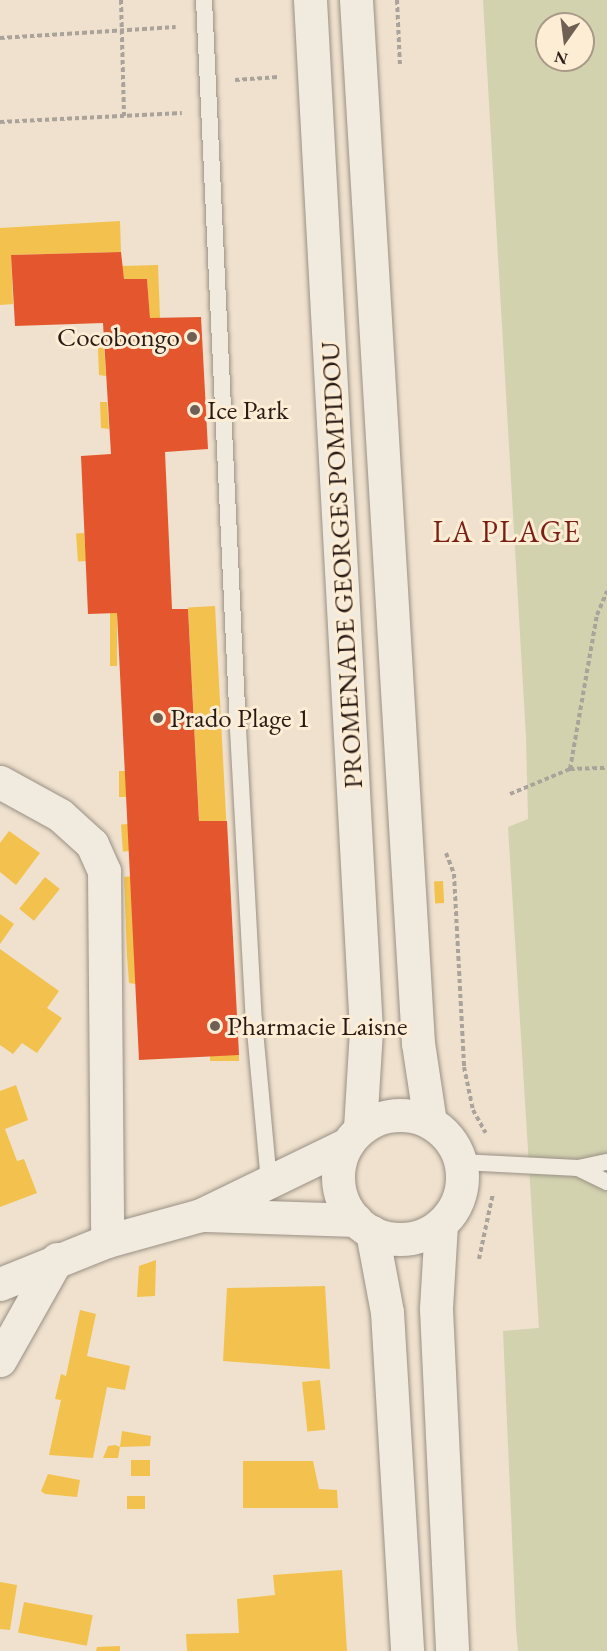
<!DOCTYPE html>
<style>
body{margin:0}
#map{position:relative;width:607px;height:1651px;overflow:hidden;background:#efe1cd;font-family:"EB Garamond",serif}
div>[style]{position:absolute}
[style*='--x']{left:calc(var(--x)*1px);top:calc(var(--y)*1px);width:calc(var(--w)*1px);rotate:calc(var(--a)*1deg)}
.green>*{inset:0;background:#d2d2af}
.homes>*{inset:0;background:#f2c14e;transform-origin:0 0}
.shops>*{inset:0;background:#e4572e}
.path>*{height:4px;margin-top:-2px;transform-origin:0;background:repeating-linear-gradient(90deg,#aaa39b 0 4.5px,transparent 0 7.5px)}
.roads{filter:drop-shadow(0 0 2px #9a9084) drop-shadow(0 0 2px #9a9084)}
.lane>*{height:16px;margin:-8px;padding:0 8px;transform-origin:8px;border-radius:8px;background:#f1eadf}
.street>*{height:33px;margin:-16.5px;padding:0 16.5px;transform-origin:16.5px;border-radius:16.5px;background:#f1eadf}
.secondary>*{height:33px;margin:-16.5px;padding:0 16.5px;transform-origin:16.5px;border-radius:16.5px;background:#f1eadf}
.secondary>.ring{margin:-16.5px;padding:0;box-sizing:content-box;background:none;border:33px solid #f1eadf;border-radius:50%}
.dots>*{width:16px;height:16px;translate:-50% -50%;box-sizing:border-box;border:3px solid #feedd5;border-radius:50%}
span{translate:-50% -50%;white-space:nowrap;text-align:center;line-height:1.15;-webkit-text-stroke:6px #feedd5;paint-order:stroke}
.poi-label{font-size:27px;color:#281a15}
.right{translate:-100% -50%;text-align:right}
.left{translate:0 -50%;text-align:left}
.street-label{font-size:27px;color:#281a15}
.quarter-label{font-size:30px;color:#7a1f14;letter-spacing:1.5px}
.north{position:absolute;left:535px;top:12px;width:60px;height:60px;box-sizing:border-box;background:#feedd5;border:2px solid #a89988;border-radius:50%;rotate:194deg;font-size:16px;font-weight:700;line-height:24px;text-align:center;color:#281a15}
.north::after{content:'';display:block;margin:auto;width:21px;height:27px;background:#6e6055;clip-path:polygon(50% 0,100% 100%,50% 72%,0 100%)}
</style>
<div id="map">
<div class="green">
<div style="clip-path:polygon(evenodd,483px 0,607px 0,607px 1651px,518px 1651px,516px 1628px,503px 1331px,539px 1328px,508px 827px,528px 819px,526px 737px,483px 0,547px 24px,583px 24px,583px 60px,547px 60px,547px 24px)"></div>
</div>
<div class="homes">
<div style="clip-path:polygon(120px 221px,121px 252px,11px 255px,13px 304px,0 305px,0 228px)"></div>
<div style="clip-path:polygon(158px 265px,160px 318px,150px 318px,147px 279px,124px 279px,122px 266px)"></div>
<div style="clip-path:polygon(104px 347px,106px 376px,99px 375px,98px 348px)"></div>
<div style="clip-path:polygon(100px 402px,107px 402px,109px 429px,101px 428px)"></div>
<div style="left:84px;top:533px;width:28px;height:8px;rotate:86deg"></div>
<div style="left:215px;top:606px;width:215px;height:27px;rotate:87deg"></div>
<div style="left:110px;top:613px;width:7px;height:53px"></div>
<div style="left:119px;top:771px;width:7px;height:26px"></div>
<div style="left:128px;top:824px;width:27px;height:7px;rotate:86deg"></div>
<div style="clip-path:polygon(9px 831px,40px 853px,16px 885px,0 872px,0 843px)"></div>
<div style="clip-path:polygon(132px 876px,135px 956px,136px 984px,129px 983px,127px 956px,124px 877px)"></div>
<div style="left:45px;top:877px;width:19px;height:41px;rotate:39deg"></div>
<div style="left:443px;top:881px;width:22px;height:9px;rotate:87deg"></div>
<div style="clip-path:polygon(0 914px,14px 924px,0 944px)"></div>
<div style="clip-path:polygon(0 949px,59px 991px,47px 1008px,62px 1018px,37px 1053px,22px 1043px,13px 1054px,0 1045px)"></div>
<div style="left:239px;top:1055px;width:6px;height:29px;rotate:90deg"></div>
<div style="clip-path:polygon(16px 1085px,28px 1120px,5px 1129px,17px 1161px,24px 1159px,37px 1193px,0 1207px,0 1091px)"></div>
<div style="clip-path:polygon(156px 1260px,155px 1296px,137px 1297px,139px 1266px)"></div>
<div style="clip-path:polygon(325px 1286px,330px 1369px,223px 1361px,227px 1288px)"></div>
<div style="clip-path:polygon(80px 1310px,96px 1314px,87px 1356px,130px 1366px,125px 1390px,107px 1387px,93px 1458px,49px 1455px,61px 1400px,55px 1399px,61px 1374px,66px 1376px)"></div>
<div style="left:320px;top:1380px;width:50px;height:18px;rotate:84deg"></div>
<div style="clip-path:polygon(122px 1431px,151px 1436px,150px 1446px,120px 1447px)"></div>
<div style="clip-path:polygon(115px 1445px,120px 1447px,118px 1458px,103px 1458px,108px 1446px)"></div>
<div style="left:131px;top:1460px;width:19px;height:16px"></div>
<div style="clip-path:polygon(243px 1461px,313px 1461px,319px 1489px,337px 1490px,338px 1508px,243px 1508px)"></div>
<div style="clip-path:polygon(48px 1474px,80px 1480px,77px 1497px,45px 1494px,41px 1491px)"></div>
<div style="left:127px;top:1496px;width:18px;height:13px"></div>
<div style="clip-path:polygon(342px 1570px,347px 1651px,187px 1651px,186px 1634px,239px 1633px,237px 1599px,275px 1595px,273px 1575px)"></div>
<div style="clip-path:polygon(0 1582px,17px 1585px,10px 1630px,0 1629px)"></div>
<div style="left:24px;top:1602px;width:70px;height:31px;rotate:11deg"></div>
<div style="clip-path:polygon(120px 1646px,120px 1651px,96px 1651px,97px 1647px)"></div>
</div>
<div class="shops">
<div style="clip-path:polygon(121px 252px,124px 279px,147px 279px,150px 318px,201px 317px,208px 449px,165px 452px,172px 609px,188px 609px,199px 821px,227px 821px,239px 1055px,139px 1060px,117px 613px,88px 614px,81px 456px,111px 454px,103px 323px,15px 326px,11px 255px)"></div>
</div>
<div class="path">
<div style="--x:121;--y:0;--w:116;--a:88.5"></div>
<div style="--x:397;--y:0;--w:65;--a:87.4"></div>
<div style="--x:0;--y:38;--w:176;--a:-3.6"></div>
<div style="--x:235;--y:80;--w:43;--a:-4"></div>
<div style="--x:0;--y:122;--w:182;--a:-2.8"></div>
<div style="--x:570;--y:769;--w:156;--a:-80.1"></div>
<div style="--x:597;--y:615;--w:26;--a:-67"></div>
<div style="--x:510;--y:794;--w:65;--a:-22.6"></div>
<div style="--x:570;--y:769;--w:37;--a:-2"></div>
<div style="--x:446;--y:853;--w:22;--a:69"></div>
<div style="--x:454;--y:874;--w:193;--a:87"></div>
<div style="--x:464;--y:1067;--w:44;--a:78.2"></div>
<div style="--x:473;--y:1110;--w:26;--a:61"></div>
<div style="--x:479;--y:1259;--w:67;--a:-78"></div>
</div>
<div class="roads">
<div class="lane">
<div style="--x:204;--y:0;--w:730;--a:87.33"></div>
<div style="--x:238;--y:729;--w:291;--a:86.9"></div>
<div style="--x:254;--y:1020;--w:163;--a:84.7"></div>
<div style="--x:461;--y:1162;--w:117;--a:2.9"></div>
<div style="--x:578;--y:1168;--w:32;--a:26"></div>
<div style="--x:578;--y:1168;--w:30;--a:-12"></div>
</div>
<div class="street">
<div style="--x:0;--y:782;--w:68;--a:28.8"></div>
<div style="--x:60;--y:815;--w:43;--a:42.2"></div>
<div style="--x:92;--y:844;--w:30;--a:66"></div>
<div style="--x:104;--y:871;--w:370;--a:89.5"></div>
<div style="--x:0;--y:1360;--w:116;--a:-60.6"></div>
</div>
<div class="secondary">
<div style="--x:310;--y:0;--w:1032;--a:86.89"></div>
<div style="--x:366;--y:1030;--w:99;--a:93.5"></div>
<div style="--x:356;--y:0;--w:1045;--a:86.6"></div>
<div style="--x:418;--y:1043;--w:80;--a:81.4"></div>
<div class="ring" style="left:338px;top:1115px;width:91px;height:91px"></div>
<div style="--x:206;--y:1215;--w:150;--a:1.9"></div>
<div style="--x:441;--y:1224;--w:85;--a:93.4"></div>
<div style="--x:436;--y:1309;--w:342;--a:87.3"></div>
<div style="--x:372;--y:1232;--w:81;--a:79.4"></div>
<div style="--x:387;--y:1312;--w:340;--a:86.6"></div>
<div style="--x:0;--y:1284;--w:115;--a:-21.9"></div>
<div style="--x:107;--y:1241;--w:98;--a:-15.5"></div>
<div style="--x:201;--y:1215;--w:162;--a:-25.9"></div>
</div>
</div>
<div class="dots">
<div style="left:192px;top:337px;background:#6e6055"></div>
<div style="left:195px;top:410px;background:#6e6055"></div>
<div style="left:158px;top:718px;background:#6e6055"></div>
<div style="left:215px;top:1026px;background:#6e6055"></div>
</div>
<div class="poi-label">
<span class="right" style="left:180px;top:337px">Cocobongo</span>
<span class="left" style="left:207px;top:410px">Ice Park</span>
<span class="left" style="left:170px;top:718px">Prado Plage 1</span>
<span class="left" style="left:227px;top:1026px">Pharmacie Laisne</span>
</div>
<div class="street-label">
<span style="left:341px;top:565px;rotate:-93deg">PROMENADE GEORGES POMPIDOU</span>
</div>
<div class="quarter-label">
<span style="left:507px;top:532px">LA PLAGE</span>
</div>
<div class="north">N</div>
</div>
